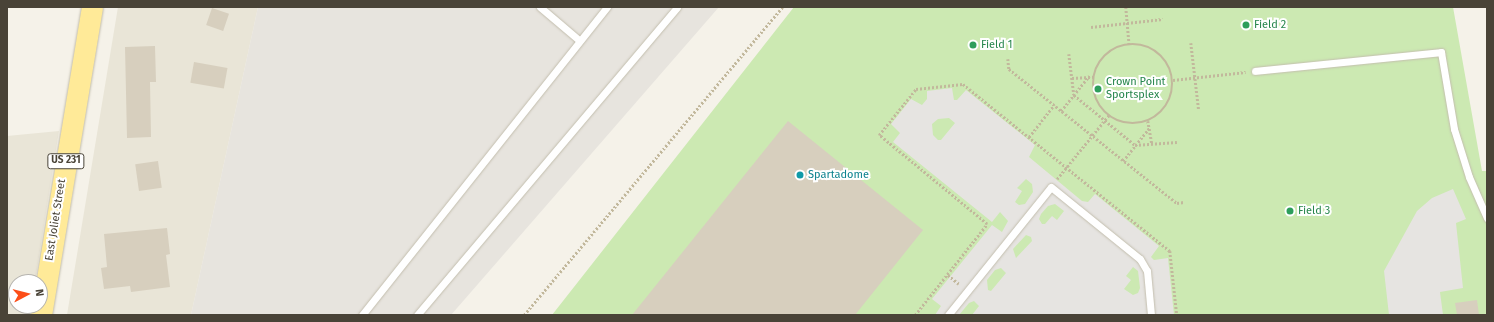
<!DOCTYPE html>
<style>
body{margin:0}
#map{position:relative;width:1494px;height:322px;overflow:hidden;background:#f5f2e9;font-family:"Fira Sans",sans-serif}
div>[style]{position:absolute}
[style*='--x']{left:calc(var(--x)*1px);top:calc(var(--y)*1px);width:calc(var(--w)*1px);rotate:calc(var(--a)*1deg)}
.residential>*{inset:0;background:#e9e5d7}
.industrial>*{inset:0;background:#e7e4de}
.green>*{inset:0;background:#cce9b2}
.parking>*{inset:0;background:#e6e4e1}
.building>*{inset:0;background:#d7cfbe;transform-origin:0 0}
.path>*{height:2.5px;margin-top:-1.25px;transform-origin:0;background:repeating-linear-gradient(90deg,#c2b89c 0 2px,transparent 0 4px)}
.path>.ring{margin:-1.25px;padding:0;box-sizing:content-box;background:none;border:2.5px solid #c2b89c;border-radius:50%}
.roads{filter:drop-shadow(0 0 1px #c3beae) drop-shadow(0 0 1px #c3beae)}
.lane>*{height:7px;margin:-3.5px;padding:0 3.5px;transform-origin:3.5px;border-radius:3.5px;background:#fff}
.primary>*{height:21px;margin:-10.5px;padding:0 10.5px;transform-origin:10.5px;border-radius:10.5px;background:#ffea98}
.dots>*{width:11px;height:11px;translate:-50% -50%;box-sizing:border-box;border:2px solid #fff;border-radius:50%}
span{translate:-50% -50%;white-space:nowrap;text-align:center;line-height:1.15;-webkit-text-stroke:4px #fff;paint-order:stroke}
.shield-label span{padding:1px 3px;background:#fff;border:1px solid;border-radius:3px;-webkit-text-stroke-width:0}
.shield-label{font-size:10px;color:#494337;font-weight:700}
.leisure-label{font-size:11px;color:#27864d}
.left{translate:0 -50%;text-align:left}
.culture-label{font-size:11px;color:#0d838f}
.street-label{font-size:11px;color:#494337}
.frame{position:absolute;inset:0;border:8px solid #494337;pointer-events:none}
.north{position:absolute;left:8px;top:274px;width:40px;height:40px;box-sizing:border-box;background:#fff;border:1px solid #b6b4af;border-radius:50%;rotate:83deg;font-size:11px;font-weight:700;line-height:16px;text-align:center;color:#494337}
.north::after{content:'';display:block;margin:auto;width:14px;height:18px;background:#fc4e18;clip-path:polygon(50% 0,100% 100%,50% 72%,0 100%)}
</style>
<div id="map">
<div class="residential">
<div style="clip-path:polygon(118px 7px,258px 7px,191px 315px,67px 315px)"></div>
<div style="clip-path:polygon(59px 131px,35px 282px,16px 282px,16px 306px,31px 306px,30px 315px,7px 315px,7px 136px)"></div>
</div>
<div class="industrial">
<div style="clip-path:polygon(258px 7px,719px 7px,451px 315px,191px 315px)"></div>
</div>
<div class="green">
<div style="clip-path:polygon(794px 7px,1453px 7px,1482px 171px,1487px 171px,1487px 315px,552px 315px)"></div>
</div>
<div class="parking">
<div style="clip-path:polygon(evenodd,952px 88px,954px 100px,957px 100px,966px 90px,1035px 145px,1029px 157px,1082px 201px,1088px 202px,1095px 194px,1159px 246px,1151px 257px,1154px 260px,1168px 258px,1174px 315px,972px 315px,979px 306px,974px 301px,969px 303px,959px 315px,935px 315px,941px 306px,932px 299px,992px 225px,1002px 232px,1008px 221px,1000px 212px,992px 222px,893px 142px,900px 133px,891px 124px,911px 99px,922px 105px,927px 99px,927px 91px,952px 88px,949px 118px,955px 123px,941px 140px,938px 140px,933px 135px,932px 124px,938px 119px,949px 118px,952px 88px,1026px 179px,1032px 184px,1033px 192px,1025px 204px,1019px 205px,1015px 202px,1022px 191px,1017px 188px,1026px 179px,952px 88px,1055px 204px,1064px 211px,1057px 220px,1052px 216px,1045px 224px,1042px 224px,1039px 219px,1041px 214px,1048px 206px,1055px 204px,952px 88px,1026px 235px,1031px 237px,1032px 241px,1016px 258px,1013px 249px,1026px 235px,952px 88px,1133px 267px,1138px 271px,1140px 288px,1138px 293px,1133px 295px,1124px 289px,1131px 280px,1126px 276px,1133px 267px,952px 88px,1001px 268px,1006px 273px,991px 291px,988px 290px,987px 280px,995px 270px,1001px 268px)"></div>
<div style="clip-path:polygon(1453px 189px,1466px 219px,1456px 223px,1463px 288px,1440px 292px,1443px 315px,1389px 315px,1384px 271px,1417px 211px,1432px 198px)"></div>
</div>
<div class="building">
<div style="left:212px;top:8px;width:18px;height:18px;rotate:19deg"></div>
<div style="clip-path:polygon(155px 46px,156px 82px,150px 82px,151px 137px,127px 138px,125px 47px)"></div>
<div style="left:194px;top:62px;width:34px;height:21px;rotate:10deg"></div>
<div style="clip-path:polygon(788px 121px,923px 230px,855px 315px,632px 315px)"></div>
<div style="left:158px;top:161px;width:27px;height:23px;rotate:82deg"></div>
<div style="clip-path:polygon(167px 228px,170px 254px,166px 255px,170px 287px,131px 292px,130px 286px,104px 289px,101px 268px,107px 267px,104px 234px)"></div>
<div style="clip-path:polygon(1477px 300px,1479px 315px,1457px 315px,1455px 303px)"></div>
</div>
<div class="path">
<div style="--x:1126;--y:7;--w:37;--a:85"></div>
<div style="--x:1091;--y:27;--w:72;--a:-6.3"></div>
<div style="--x:1191;--y:43;--w:68;--a:83.3"></div>
<div class="ring" style="left:1093px;top:44px;width:77.5px;height:77.5px"></div>
<div style="--x:1069;--y:54;--w:41;--a:83"></div>
<div style="--x:1074;--y:95;--w:79;--a:39.3"></div>
<div style="--x:1135;--y:145;--w:42;--a:-4.1"></div>
<div style="--x:1008;--y:59;--w:10;--a:84"></div>
<div style="--x:1009;--y:69;--w:215;--a:38.6"></div>
<div style="--x:1177;--y:203;--w:7;--a:-8"></div>
<div style="--x:1072;--y:78;--w:22;--a:-3"></div>
<div style="--x:1173;--y:80;--w:73;--a:-6.3"></div>
<div style="--x:1061;--y:111;--w:45;--a:-51.3"></div>
<div style="--x:1148;--y:121;--w:23;--a:80"></div>
<div style="--x:1029;--y:137;--w:41;--a:-52"></div>
<div style="--x:1123;--y:161;--w:43;--a:-51.5"></div>
<div style="--x:1057;--y:179;--w:82;--a:-50.9"></div>
<div style="--x:948;--y:275;--w:14;--a:39"></div>
<div style="--x:524;--y:315;--w:402;--a:-50"></div>
<div style="--x:915;--y:315;--w:116;--a:-51.6"></div>
<div style="--x:987;--y:224;--w:140;--a:-140.5"></div>
<div style="--x:879;--y:135;--w:59;--a:-51.2"></div>
<div style="--x:916;--y:89;--w:47;--a:-6.1"></div>
<div style="--x:963;--y:84;--w:266;--a:38.9"></div>
<div style="--x:1170;--y:251;--w:64;--a:83.8"></div>
</div>
<div class="roads">
<div class="lane">
<div style="--x:540;--y:7;--w:52;--a:40.4"></div>
<div style="--x:1255;--y:71;--w:187;--a:-5.8"></div>
<div style="--x:1441;--y:52;--w:78;--a:80.4"></div>
<div style="--x:1454;--y:129;--w:50;--a:72.6"></div>
<div style="--x:1469;--y:177;--w:45;--a:66.3"></div>
<div style="--x:362;--y:315;--w:394;--a:-51.5"></div>
<div style="--x:417;--y:315;--w:403;--a:-49.8"></div>
<div style="--x:948;--y:315;--w:164;--a:-51.2"></div>
<div style="--x:1051;--y:187;--w:114;--a:39"></div>
<div style="--x:1140;--y:259;--w:14;--a:60"></div>
<div style="--x:1147;--y:271;--w:44;--a:84.8"></div>
</div>
<div class="primary">
<div style="--x:41;--y:315;--w:312;--a:-80.6"></div>
</div>
</div>
<div class="dots">
<div style="left:1246px;top:25px;background:#2e9e5b"></div>
<div style="left:973px;top:45px;background:#2e9e5b"></div>
<div style="left:1098px;top:89px;background:#2e9e5b"></div>
<div style="left:800px;top:175px;background:#0f9aa8"></div>
<div style="left:1290px;top:211px;background:#2e9e5b"></div>
</div>
<div class="shield-label">
<span style="left:66px;top:161px">US 231</span>
</div>
<div class="leisure-label">
<span class="left" style="left:1254px;top:25px">Field 2</span>
<span class="left" style="left:981px;top:45px">Field 1</span>
<span class="left" style="left:1106px;top:89px">Crown Point<br>Sportsplex</span>
<span class="left" style="left:1298px;top:211px">Field 3</span>
</div>
<div class="culture-label">
<span class="left" style="left:808px;top:175px">Spartadome</span>
</div>
<div class="street-label">
<span style="left:56px;top:220px;rotate:-81deg">East Joliet Street</span>
</div>
<div class="frame"></div>
<div class="north">N</div>
</div>
